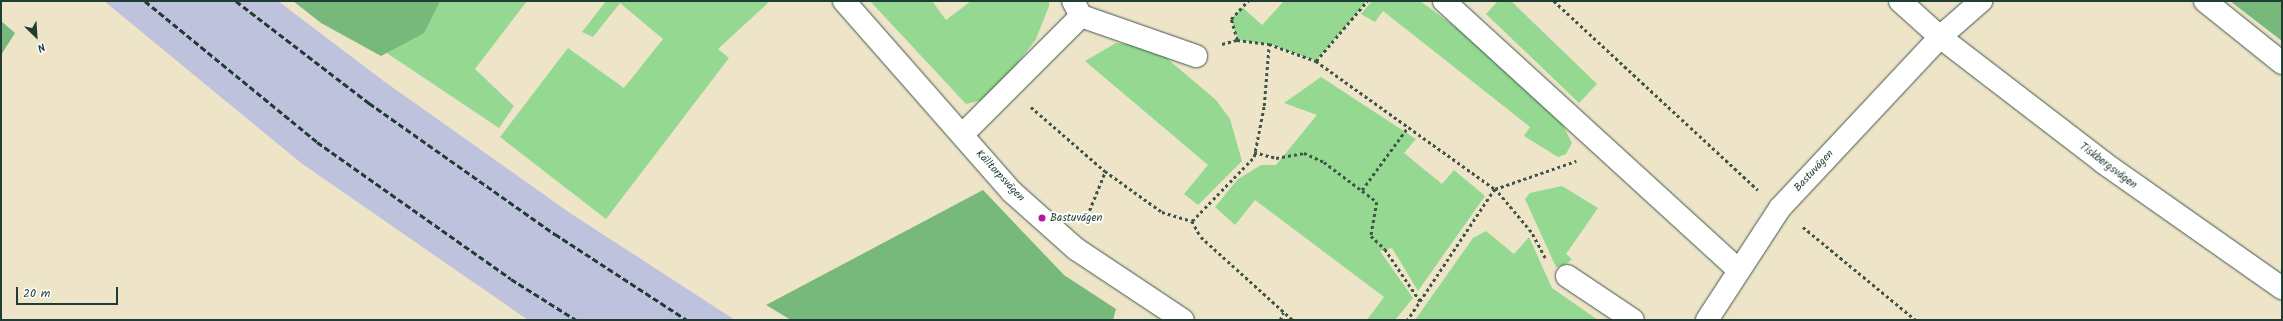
<!DOCTYPE html>
<meta charset="utf-8">
<style>
body{margin:0}
#map{position:relative;width:2283px;height:321px;overflow:hidden;background:#eee5c9;font-family:Kalam,sans-serif}
div>[style]{position:absolute}
[style*='--x']{left:calc(var(--x)*1px);top:calc(var(--y)*1px);width:calc(var(--w)*1px);rotate:calc(var(--a)*1deg)}
.industrial>*{inset:0;background:#bfc2dd}
.green>*{inset:0;background:#94d891}
.forest>*{inset:0;background:#77b87b}
.path>*{height:2.5px;margin-top:-1.25px;transform-origin:0;background:repeating-linear-gradient(90deg,#3e564a 0 3px,transparent 0 6px)}
.roads{filter:drop-shadow(0 0 1px #3e564a) drop-shadow(0 0 1px #3e564a)}
.minor>*{height:22px;margin:-11px;padding:0 11px;transform-origin:11px;border-radius:11px;background:#fff}
.rail>*{height:3px;margin-top:-1.5px;transform-origin:0;background:repeating-linear-gradient(90deg,#1f3d34 0 6px,transparent 0 9px)}
.dots>*{width:11px;height:11px;translate:-50% -50%;box-sizing:border-box;border:2px solid #fff;border-radius:50%}
span{translate:-50% -50%;white-space:nowrap;text-align:center;line-height:1.15;-webkit-text-stroke:4px #fff;paint-order:stroke}
.street-label{font-size:11px;color:#1f3d34}
.poi-label{font-size:11px;color:#1f3d34}
.left{translate:0 -50%;text-align:left}
.frame{position:absolute;inset:0;border:2px solid #1f3d34;pointer-events:none}
.north{position:absolute;left:16px;top:16px;width:40px;height:40px;-webkit-text-stroke:3px #fff;paint-order:stroke;rotate:155deg;font-size:11px;font-weight:700;line-height:16px;text-align:center;color:#1f3d34}
.north::after{content:'';display:block;margin:auto;width:14px;height:18px;background:#1f3d34;clip-path:polygon(50% 0,100% 100%,50% 72%,0 100%)}
.scale{position:absolute;left:16px;top:287px;width:102px;height:18px;box-sizing:border-box;border:2px solid #1f3d34;border-top:0;padding-left:5px;font-size:12px;line-height:14px;white-space:nowrap;color:#1f3d34;-webkit-text-stroke:3px #fff;paint-order:stroke}
</style>
<div id="map">
<div class="industrial">
<div style="clip-path:polygon(104px 1px,278px 1px,385px 82px,570px 213px,735px 320px,528px 320px,301px 163px)"></div>
</div>
<div class="green">
<div style="clip-path:polygon(309px 1px,527px 1px,475px 69px,514px 106px,499px 128px)"></div>
<div style="clip-path:polygon(606px 1px,770px 1px,718px 49px,729px 58px,606px 219px,500px 137px,568px 48px,624px 88px,663px 39px,620px 3px,593px 37px,582px 32px)"></div>
<div style="clip-path:polygon(870px 1px,932px 1px,946px 20px,971px 1px,1049px 1px,1049px 6px,1036px 39px,991px 98px,966px 104px)"></div>
<div style="clip-path:polygon(1284px 1px,1367px 1px,1316px 61px,1269px 44px,1237px 40px,1231px 19px,1242px 7px,1262px 25px)"></div>
<div style="clip-path:polygon(1372px 1px,1420px 1px,1468px 36px,1563px 125px,1572px 143px,1566px 154px,1558px 157px,1524px 136px,1530px 127px,1383px 11px,1375px 22px,1361px 14px)"></div>
<div style="clip-path:polygon(1498px 1px,1511px 1px,1597px 84px,1579px 103px,1486px 14px)"></div>
<div style="clip-path:polygon(1116px 43px,1145px 47px,1164px 56px,1216px 100px,1230px 119px,1242px 161px,1198px 205px,1184px 194px,1208px 165px,1085px 61px)"></div>
<div style="clip-path:polygon(1321px 77px,1416px 139px,1404px 153px,1442px 184px,1454px 170px,1485px 196px,1418px 291px,1392px 248px,1380px 251px,1413px 298px,1395px 320px,1367px 320px,1384px 297px,1255px 200px,1235px 225px,1215px 207px,1238px 179px,1261px 165px,1276px 165px,1317px 115px,1284px 103px)"></div>
<div style="clip-path:polygon(1562px 186px,1598px 208px,1566px 254px,1572px 259px,1564px 266px,1556px 267px,1525px 199px,1530px 193px)"></div>
<div style="clip-path:polygon(1486px 231px,1514px 254px,1529px 237px,1552px 288px,1598px 320px,1415px 320px,1473px 238px)"></div>
</div>
<div class="forest">
<div style="clip-path:polygon(293px 1px,440px 1px,424px 33px,381px 56px,321px 23px)"></div>
<div style="clip-path:polygon(2230px 1px,2282px 1px,2282px 41px)"></div>
<div style="clip-path:polygon(1px 21px,15px 33px,1px 55px)"></div>
<div style="clip-path:polygon(983px 190px,1064px 275px,1116px 309px,1113px 320px,791px 320px,766px 305px)"></div>
</div>
<div class="path">
<div style="--x:1554;--y:1;--w:278;--a:42.8"></div>
<div style="--x:1237;--y:40;--w:32;--a:7"></div>
<div style="--x:1269;--y:44;--w:50;--a:19.9"></div>
<div style="--x:1316;--y:61;--w:220;--a:35.6"></div>
<div style="--x:1495;--y:189;--w:157;--a:123.6"></div>
<div style="--x:1222;--y:44;--w:16;--a:-15"></div>
<div style="--x:1237;--y:40;--w:22;--a:-106"></div>
<div style="--x:1231;--y:19;--w:25;--a:-47"></div>
<div style="--x:1316;--y:61;--w:79;--a:-49.6"></div>
<div style="--x:1031;--y:107;--w:98;--a:40.9"></div>
<div style="--x:1105;--y:171;--w:70;--a:35.7"></div>
<div style="--x:1162;--y:212;--w:31;--a:17"></div>
<div style="--x:1192;--y:221;--w:18;--a:61"></div>
<div style="--x:1201;--y:237;--w:124;--a:42.1"></div>
<div style="--x:1254;--y:152;--w:23;--a:15"></div>
<div style="--x:1276;--y:158;--w:28;--a:-10"></div>
<div style="--x:1304;--y:153;--w:22;--a:24"></div>
<div style="--x:1324;--y:162;--w:66;--a:37"></div>
<div style="--x:1377;--y:202;--w:35;--a:100"></div>
<div style="--x:1371;--y:236;--w:19;--a:43"></div>
<div style="--x:1385;--y:249;--w:63;--a:56.1"></div>
<div style="--x:1362;--y:190;--w:78;--a:-53.9"></div>
<div style="--x:1087;--y:216;--w:48;--a:-67.8"></div>
<div style="--x:1192;--y:221;--w:89;--a:-45.9"></div>
<div style="--x:1254;--y:157;--w:52;--a:-78.9"></div>
<div style="--x:1264;--y:106;--w:62;--a:-85.4"></div>
<div style="--x:1803;--y:227;--w:146;--a:39.5"></div>
<div style="--x:1545;--y:258;--w:30;--a:-118"></div>
<div style="--x:1531;--y:232;--w:56;--a:-129.9"></div>
<div style="--x:1495;--y:189;--w:86;--a:-19.1"></div>
<div style="--x:1280;--y:320;--w:8;--a:-67"></div>
</div>
<div class="roads">
<div class="minor">
<div style="--x:844;--y:1;--w:254;--a:48.7"></div>
<div style="--x:1012;--y:192;--w:86;--a:41.7"></div>
<div style="--x:1076;--y:249;--w:128;--a:33.6"></div>
<div style="--x:1444;--y:1;--w:399;--a:42.4"></div>
<div style="--x:1900;--y:1;--w:54;--a:42"></div>
<div style="--x:1940;--y:37;--w:207;--a:37.5"></div>
<div style="--x:2104;--y:163;--w:218;--a:35.1"></div>
<div style="--x:2205;--y:1;--w:99;--a:38.8"></div>
<div style="--x:1081;--y:16;--w:122;--a:19.2"></div>
<div style="--x:962;--y:135;--w:168;--a:-45"></div>
<div style="--x:1081;--y:16;--w:17;--a:-118"></div>
<div style="--x:1567;--y:276;--w:79;--a:33.7"></div>
<div style="--x:1707;--y:320;--w:134;--a:-56.9"></div>
<div style="--x:1780;--y:208;--w:234;--a:-46.9"></div>
<div style="--x:1940;--y:37;--w:55;--a:-41.3"></div>
</div>
</div>
<div class="rail">
<div style="--x:145;--y:1;--w:222;--a:39.3"></div>
<div style="--x:317;--y:142;--w:237;--a:35.2"></div>
<div style="--x:511;--y:279;--w:77;--a:32.2"></div>
<div style="--x:236;--y:1;--w:168;--a:37.5"></div>
<div style="--x:369;--y:103;--w:228;--a:35.2"></div>
<div style="--x:555;--y:234;--w:158;--a:33.1"></div>
</div>
<div class="dots">
<div style="left:1042px;top:218px;background:#b5179e"></div>
</div>
<div class="street-label">
<span style="left:2108px;top:166px;rotate:37deg">Tiskbergsvägen</span>
<span style="left:1814px;top:171px;rotate:-47deg">Bastuvägen</span>
<span style="left:1000px;top:176px;rotate:47deg">Källtorpsvägen</span>
</div>
<div class="poi-label">
<span class="left" style="left:1050px;top:218px">Bastuvägen</span>
</div>
<div class="frame"></div>
<div class="north">N</div>
<div class="scale">20 m</div>
</div>
